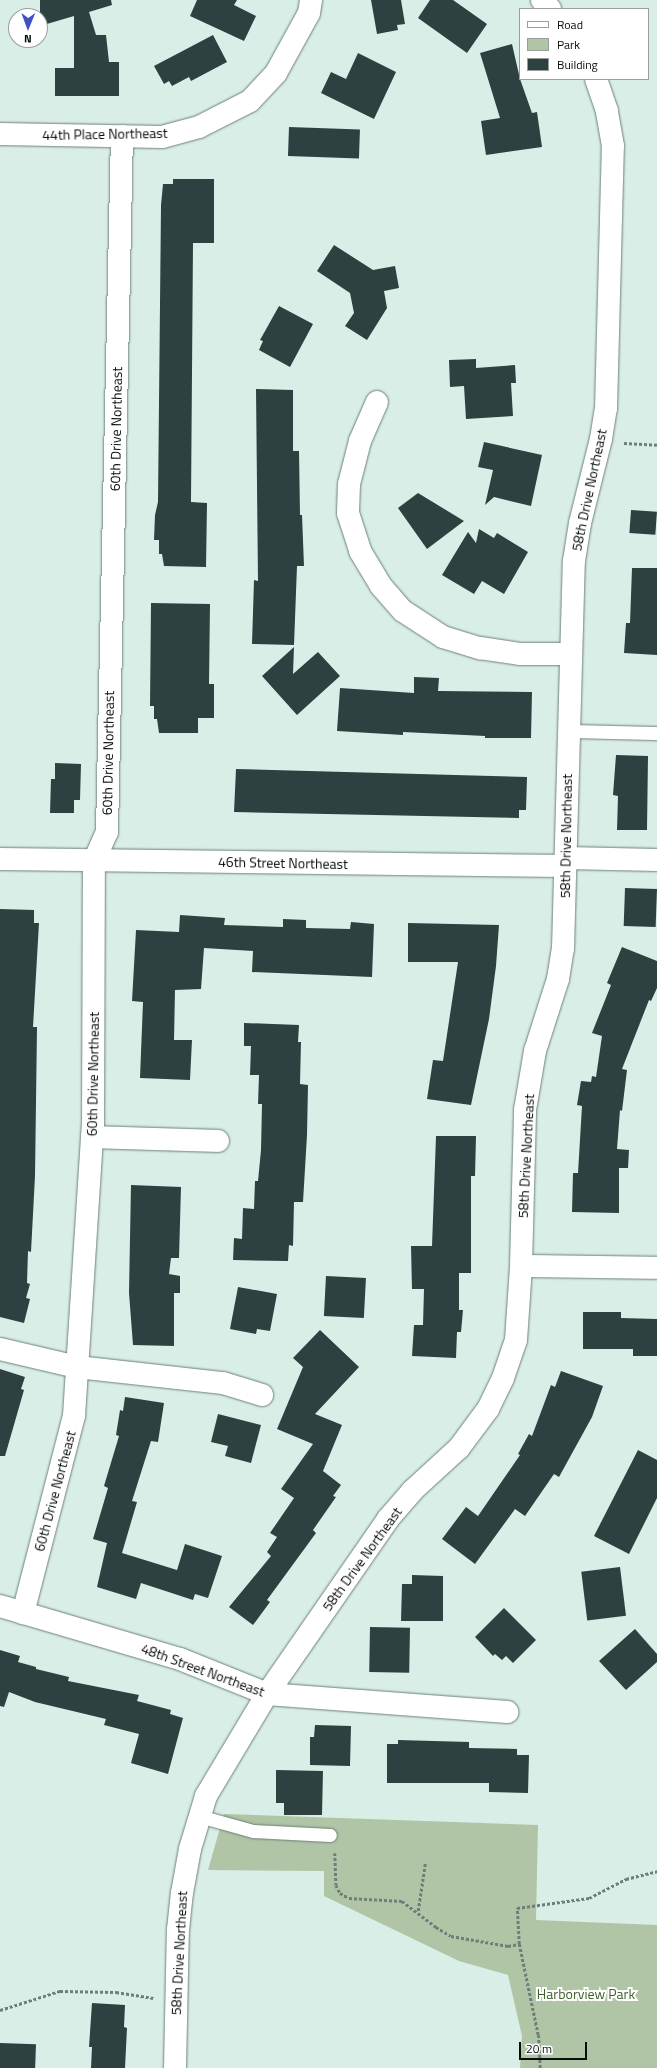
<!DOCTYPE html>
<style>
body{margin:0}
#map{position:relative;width:657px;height:2068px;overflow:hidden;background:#d9eee7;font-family:"Titillium Web",sans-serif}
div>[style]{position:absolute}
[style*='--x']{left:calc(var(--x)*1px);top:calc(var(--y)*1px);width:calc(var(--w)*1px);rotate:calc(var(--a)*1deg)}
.green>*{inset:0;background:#afc5a5}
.building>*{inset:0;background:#2e4040;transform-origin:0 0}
.path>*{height:2.5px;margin-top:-1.25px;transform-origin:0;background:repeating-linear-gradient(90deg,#707e7a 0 3px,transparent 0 5px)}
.roads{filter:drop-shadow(0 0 1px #6d807a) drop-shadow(0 0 1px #6d807a)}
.service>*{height:13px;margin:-6.5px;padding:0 6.5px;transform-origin:6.5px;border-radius:6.5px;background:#fff}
.minor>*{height:22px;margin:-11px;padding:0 11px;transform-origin:11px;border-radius:11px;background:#fff}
span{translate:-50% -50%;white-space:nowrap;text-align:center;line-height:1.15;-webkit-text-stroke:4px #fff;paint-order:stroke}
.street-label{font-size:14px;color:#060d0b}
.park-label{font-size:14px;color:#3f622b}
.legend{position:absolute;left:519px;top:8px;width:130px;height:72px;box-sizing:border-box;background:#fff;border:1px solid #9b9e9d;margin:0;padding:5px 7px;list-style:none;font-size:12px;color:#060d0b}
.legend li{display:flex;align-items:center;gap:8px;height:20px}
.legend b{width:20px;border:1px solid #9b9e9d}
.north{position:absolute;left:8px;top:8px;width:40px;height:40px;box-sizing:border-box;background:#fff;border:1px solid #9b9e9d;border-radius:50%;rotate:181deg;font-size:11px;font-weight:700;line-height:16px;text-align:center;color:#060d0b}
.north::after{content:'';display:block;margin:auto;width:14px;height:18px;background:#3f51c5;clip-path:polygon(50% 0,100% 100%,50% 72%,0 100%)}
.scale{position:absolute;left:519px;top:2042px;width:68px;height:18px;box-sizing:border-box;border:2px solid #060d0b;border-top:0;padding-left:5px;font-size:12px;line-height:14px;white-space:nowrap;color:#060d0b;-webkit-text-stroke:3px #fff;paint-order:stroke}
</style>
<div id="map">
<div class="green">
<div style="clip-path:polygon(224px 1814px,538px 1825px,536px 1920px,657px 1925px,657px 2068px,520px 2068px,522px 2036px,508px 1975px,459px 1961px,324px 1896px,324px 1871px,208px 1870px)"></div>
</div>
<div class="building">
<div style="clip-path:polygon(40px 0,111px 0,112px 5px,89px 12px,96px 35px,106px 35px,109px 62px,119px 62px,119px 96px,55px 96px,55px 68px,74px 68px,74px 16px,40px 26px)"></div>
<div style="clip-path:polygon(197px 0,237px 0,234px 5px,256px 16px,244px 41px,190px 16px)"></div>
<div style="clip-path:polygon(371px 0,401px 0,405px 24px,397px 25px,398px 30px,377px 34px)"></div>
<div style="clip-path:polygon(430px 0,453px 0,487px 24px,467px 53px,418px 18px)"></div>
<div style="clip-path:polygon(213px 35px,227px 62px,191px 81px,189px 77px,172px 86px,169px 81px,164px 84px,154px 66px)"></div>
<div style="clip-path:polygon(512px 44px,520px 79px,532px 113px,537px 112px,542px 147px,486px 155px,481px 121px,500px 118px,480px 53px)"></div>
<div style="clip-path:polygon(358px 53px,396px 72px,374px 119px,321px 93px,331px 72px,346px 79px)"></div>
<div style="left:289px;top:127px;width:71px;height:29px;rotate:2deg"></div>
<div style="clip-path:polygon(173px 179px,214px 179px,214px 243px,193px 243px,191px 502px,207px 503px,206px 567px,164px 566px,162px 554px,159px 554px,159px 540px,154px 540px,155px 515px,158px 502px,161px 205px,163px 184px,173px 184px)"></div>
<div style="clip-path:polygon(334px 245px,373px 270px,395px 266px,399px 288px,384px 291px,387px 308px,367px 340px,345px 326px,354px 313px,350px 293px,317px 271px)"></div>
<div style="clip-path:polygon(279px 306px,313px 324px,290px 367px,259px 350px,263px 341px,260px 340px)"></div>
<div style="clip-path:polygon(476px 359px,476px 368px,515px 365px,516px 383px,511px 383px,513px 416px,466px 419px,464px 386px,450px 387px,449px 360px)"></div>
<div style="clip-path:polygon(256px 389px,293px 390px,293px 451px,299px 451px,300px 515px,302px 515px,304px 566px,297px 566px,294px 645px,252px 644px,254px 580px,258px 581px)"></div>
<div style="clip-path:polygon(484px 442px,542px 455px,531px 506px,494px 497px,485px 505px,493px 470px,478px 467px)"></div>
<div style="clip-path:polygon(418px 493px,464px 521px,427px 549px,398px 508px)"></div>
<div style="left:631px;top:510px;width:26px;height:23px;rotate:4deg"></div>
<div style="clip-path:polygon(479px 529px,494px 538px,497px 533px,528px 552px,504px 594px,482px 581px,474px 594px,442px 575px,468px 532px,476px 543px)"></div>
<div style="clip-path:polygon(632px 568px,657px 568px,657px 655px,624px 653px,626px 623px,630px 623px)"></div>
<div style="clip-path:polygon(151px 603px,210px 604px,209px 684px,214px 684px,214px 718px,198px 718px,198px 733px,159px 733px,157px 719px,154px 719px,154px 706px,150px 706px)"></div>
<div style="clip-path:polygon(294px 647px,293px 674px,318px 652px,340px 676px,297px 715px,262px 676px)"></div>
<div style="clip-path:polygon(414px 677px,439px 678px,438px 691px,532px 692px,531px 738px,485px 738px,485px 736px,403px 732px,403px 735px,337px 731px,340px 688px,414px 693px)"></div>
<div style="clip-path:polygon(616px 755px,648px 756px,647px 830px,617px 830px,618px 796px,613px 795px)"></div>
<div style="clip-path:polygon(55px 763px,81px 764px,80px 800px,74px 800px,74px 813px,50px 813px,51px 779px,55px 779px)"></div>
<div style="clip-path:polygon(236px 769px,527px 777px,526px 810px,519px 810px,519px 818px,234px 812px)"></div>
<div style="left:625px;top:888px;width:32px;height:38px;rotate:2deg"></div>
<div style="clip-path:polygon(0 909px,34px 910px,34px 923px,39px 923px,33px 1027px,37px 1027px,35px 1176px,31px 1252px,28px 1251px,27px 1283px,30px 1284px,26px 1298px,30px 1299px,24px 1323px,0 1317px)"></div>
<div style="clip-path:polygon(180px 915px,225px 918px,224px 925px,283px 927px,283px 919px,306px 920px,306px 928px,350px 929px,351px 922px,374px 924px,372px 977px,252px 972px,253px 951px,204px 948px,201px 989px,175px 990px,174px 1040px,192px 1040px,190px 1080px,140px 1078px,143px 1002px,132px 1001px,136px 930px,179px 932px)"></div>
<div style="clip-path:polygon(408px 923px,499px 925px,496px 966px,489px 1019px,471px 1105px,427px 1099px,433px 1060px,443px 1061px,458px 962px,408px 962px)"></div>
<div style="clip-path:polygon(622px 947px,657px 961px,657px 988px,651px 1001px,649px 1000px,622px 1069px,627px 1070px,622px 1111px,620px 1110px,617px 1149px,629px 1150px,628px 1168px,619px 1168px,619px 1213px,572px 1212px,573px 1173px,578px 1173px,582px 1106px,577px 1105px,581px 1081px,591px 1082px,592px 1076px,596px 1077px,602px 1036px,592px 1033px,611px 985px,607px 983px)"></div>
<div style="clip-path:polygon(244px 1023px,299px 1025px,298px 1042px,301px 1042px,300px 1084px,308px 1085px,307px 1135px,303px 1202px,294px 1202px,293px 1246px,289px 1245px,288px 1261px,233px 1260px,234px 1238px,242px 1239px,243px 1208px,254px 1209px,255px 1181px,258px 1181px,261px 1150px,262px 1104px,258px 1104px,259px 1075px,250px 1075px,251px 1046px,244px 1046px)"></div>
<div style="clip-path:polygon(436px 1136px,476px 1136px,475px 1176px,471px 1176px,471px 1273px,459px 1273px,459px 1310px,463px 1310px,461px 1332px,457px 1332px,456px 1358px,412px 1356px,414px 1325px,423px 1325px,424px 1289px,412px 1289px,411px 1246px,432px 1246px)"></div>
<div style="clip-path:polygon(131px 1185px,181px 1187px,179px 1258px,171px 1258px,169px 1274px,180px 1276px,180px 1293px,174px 1293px,174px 1346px,133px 1345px,129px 1293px)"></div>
<div style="left:326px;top:1276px;width:40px;height:40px;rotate:3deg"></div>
<div style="clip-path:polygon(238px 1287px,277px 1294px,270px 1331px,257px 1329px,256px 1334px,230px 1329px)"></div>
<div style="clip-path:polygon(583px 1312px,621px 1312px,621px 1318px,657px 1319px,657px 1356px,633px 1356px,633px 1349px,583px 1349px)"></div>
<div style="clip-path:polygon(320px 1330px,359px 1367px,315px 1414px,342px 1425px,323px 1471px,341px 1485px,333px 1496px,336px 1497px,313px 1530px,316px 1533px,267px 1600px,270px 1602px,253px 1625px,229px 1607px,271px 1556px,267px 1552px,277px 1537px,270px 1533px,294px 1498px,281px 1489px,313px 1444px,277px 1429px,303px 1367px,293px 1358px)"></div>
<div style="clip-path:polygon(0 1369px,25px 1377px,21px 1389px,24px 1390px,5px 1456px,0 1456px)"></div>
<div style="clip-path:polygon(561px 1371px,603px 1386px,592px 1417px,559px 1477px,554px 1474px,525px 1516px,515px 1509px,475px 1564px,442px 1539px,466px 1507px,478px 1516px,520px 1455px,518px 1454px,529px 1434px,532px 1436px,551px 1385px,555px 1387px)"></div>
<div style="clip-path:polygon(125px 1397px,164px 1403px,158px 1442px,151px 1441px,132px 1501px,137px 1502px,122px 1553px,177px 1570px,185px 1544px,222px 1556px,208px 1598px,195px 1594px,193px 1600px,141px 1583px,136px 1599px,97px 1587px,107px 1543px,93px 1539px,108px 1488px,104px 1486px,119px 1436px,116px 1435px,120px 1410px,123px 1411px)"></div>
<div style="clip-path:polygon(218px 1414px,261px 1425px,251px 1463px,225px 1456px,228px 1446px,211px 1442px)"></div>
<div style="clip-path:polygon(638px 1450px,657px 1460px,657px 1498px,629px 1554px,594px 1536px)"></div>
<div style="left:620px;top:1567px;width:49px;height:39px;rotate:83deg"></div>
<div style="clip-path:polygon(412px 1575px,443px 1576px,443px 1621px,401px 1621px,402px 1584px,412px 1584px)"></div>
<div style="clip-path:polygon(504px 1608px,536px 1640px,513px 1663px,506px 1656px,502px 1660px,495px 1654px,493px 1656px,475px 1637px)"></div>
<div style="left:370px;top:1627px;width:40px;height:45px;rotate:1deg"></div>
<div style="clip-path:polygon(635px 1629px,657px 1654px,657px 1662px,626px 1690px,599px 1661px)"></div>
<div style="clip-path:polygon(0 1650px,20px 1656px,18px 1662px,36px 1667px,36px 1669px,69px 1677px,68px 1681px,139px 1695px,137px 1701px,171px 1710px,170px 1714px,183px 1718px,168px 1774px,131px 1763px,139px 1734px,104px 1725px,106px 1719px,35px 1702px,9px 1692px,4px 1707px,0 1706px)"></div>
<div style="clip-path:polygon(315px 1725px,351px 1726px,350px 1766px,310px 1765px,310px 1737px,314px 1737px)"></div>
<div style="clip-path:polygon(398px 1740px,469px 1742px,469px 1748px,517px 1749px,517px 1755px,529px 1755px,528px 1793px,489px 1792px,489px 1783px,387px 1783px,387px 1744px,398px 1744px)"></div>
<div style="clip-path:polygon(276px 1770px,323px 1771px,322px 1815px,284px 1815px,284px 1803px,276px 1803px)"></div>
<div style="clip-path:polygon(92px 2003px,125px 2005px,124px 2027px,127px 2028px,125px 2068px,91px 2068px,92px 2047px,89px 2047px)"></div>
<div style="left:0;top:2043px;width:36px;height:25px;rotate:2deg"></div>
</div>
<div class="path">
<div style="--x:624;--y:443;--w:33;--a:3"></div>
<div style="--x:335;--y:1853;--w:32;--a:88"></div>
<div style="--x:336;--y:1885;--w:9;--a:63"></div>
<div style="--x:340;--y:1893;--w:10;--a:29"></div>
<div style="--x:349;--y:1898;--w:53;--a:3.2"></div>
<div style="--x:402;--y:1901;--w:43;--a:37.4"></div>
<div style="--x:436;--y:1927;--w:17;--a:31"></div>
<div style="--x:451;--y:1936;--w:58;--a:10"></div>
<div style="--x:508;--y:1946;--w:11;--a:-10"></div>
<div style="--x:418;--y:1911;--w:48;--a:-81.5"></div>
<div style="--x:0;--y:2010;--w:63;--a:-17.6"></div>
<div style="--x:60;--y:1991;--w:56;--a:1"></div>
<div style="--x:116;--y:1992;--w:38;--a:9"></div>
<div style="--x:540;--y:2068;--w:33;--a:-93"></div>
<div style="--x:538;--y:2035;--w:93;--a:-101.8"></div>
<div style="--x:519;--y:1944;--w:36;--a:-93"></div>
<div style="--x:517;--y:1908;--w:73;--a:-7.9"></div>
<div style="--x:589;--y:1898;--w:42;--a:-27.2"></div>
<div style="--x:626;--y:1879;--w:32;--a:-14"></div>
</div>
<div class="roads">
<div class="service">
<div style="--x:569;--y:731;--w:88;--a:1.3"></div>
<div style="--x:199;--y:1816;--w:56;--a:15.5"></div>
<div style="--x:253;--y:1831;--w:77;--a:3"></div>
</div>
<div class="minor">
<div style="--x:542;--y:0;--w:12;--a:48"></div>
<div style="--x:0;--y:134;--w:162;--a:1.1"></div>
<div style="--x:162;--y:137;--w:38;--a:-15"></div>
<div style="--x:199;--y:127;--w:57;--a:-27"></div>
<div style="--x:250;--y:101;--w:38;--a:-47"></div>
<div style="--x:276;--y:73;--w:68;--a:-61.2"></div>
<div style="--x:309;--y:13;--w:13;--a:-81"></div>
<div style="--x:377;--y:402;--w:43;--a:113.6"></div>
<div style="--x:360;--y:441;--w:44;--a:104.3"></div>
<div style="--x:349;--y:484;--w:29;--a:92"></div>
<div style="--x:348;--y:513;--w:40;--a:72"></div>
<div style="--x:360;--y:551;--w:41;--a:59"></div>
<div style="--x:381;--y:586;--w:33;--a:49"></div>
<div style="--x:403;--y:611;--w:48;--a:33"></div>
<div style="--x:443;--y:637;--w:39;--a:17"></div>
<div style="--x:480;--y:648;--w:40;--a:8.5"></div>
<div style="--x:520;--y:654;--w:51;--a:0"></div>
<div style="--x:566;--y:858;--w:91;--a:1.3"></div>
<div style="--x:0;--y:859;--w:566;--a:0.71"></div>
<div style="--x:92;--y:1137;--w:126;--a:1.8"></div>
<div style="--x:521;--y:1266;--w:136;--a:0.8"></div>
<div style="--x:0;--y:1349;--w:79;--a:13.2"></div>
<div style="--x:77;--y:1367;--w:147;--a:6.3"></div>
<div style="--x:223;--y:1383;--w:41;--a:17.1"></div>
<div style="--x:0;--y:1606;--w:188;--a:16.4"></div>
<div style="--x:180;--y:1659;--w:94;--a:21.9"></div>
<div style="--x:267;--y:1694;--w:241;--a:4.3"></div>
<div style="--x:23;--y:1613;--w:203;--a:-75.5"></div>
<div style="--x:74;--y:1416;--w:291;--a:-86.3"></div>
<div style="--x:93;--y:1126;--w:265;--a:-89.8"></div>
<div style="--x:94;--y:861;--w:32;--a:-66"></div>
<div style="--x:107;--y:832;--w:696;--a:-88.77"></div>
<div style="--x:175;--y:2068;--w:138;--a:-88.8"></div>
<div style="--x:178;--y:1930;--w:37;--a:-84"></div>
<div style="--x:182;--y:1893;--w:45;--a:-79.7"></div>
<div style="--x:190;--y:1849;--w:55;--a:-73.2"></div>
<div style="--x:206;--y:1796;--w:119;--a:-59.1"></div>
<div style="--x:267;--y:1694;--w:213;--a:-55.3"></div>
<div style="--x:388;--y:1519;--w:37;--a:-49"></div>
<div style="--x:412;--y:1491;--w:64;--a:-42.5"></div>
<div style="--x:459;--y:1448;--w:49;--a:-53.4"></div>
<div style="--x:488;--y:1409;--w:34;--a:-64"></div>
<div style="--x:503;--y:1378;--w:40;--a:-71.1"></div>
<div style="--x:516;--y:1340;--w:74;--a:-86.1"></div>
<div style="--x:521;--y:1266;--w:156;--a:-88.5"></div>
<div style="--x:525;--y:1110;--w:60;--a:-80.4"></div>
<div style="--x:535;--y:1051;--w:76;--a:-72.3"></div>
<div style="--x:558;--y:979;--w:30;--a:-81"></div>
<div style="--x:563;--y:949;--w:388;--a:-88.4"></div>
<div style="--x:574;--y:561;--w:38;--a:-81"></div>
<div style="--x:580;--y:523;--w:87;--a:-76"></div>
<div style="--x:601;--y:439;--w:30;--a:-81"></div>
<div style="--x:606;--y:409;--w:263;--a:-88.5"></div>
<div style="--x:613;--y:146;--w:36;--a:-100"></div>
<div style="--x:607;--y:111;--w:34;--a:-109"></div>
</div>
</div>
<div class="street-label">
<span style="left:105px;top:134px;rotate:-1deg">44th Place Northeast</span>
<span style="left:116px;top:429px;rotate:-89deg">60th Drive Northeast</span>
<span style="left:589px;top:490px;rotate:-78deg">58th Drive Northeast</span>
<span style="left:108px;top:753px;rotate:-89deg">60th Drive Northeast</span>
<span style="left:566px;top:836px;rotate:-89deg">58th Drive Northeast</span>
<span style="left:283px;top:863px;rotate:1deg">46th Street Northeast</span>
<span style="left:93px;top:1074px;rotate:-89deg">60th Drive Northeast</span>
<span style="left:526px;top:1156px;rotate:-87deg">58th Drive Northeast</span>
<span style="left:55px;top:1491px;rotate:-75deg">60th Drive Northeast</span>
<span style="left:362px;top:1559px;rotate:-54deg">58th Drive Northeast</span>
<span style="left:203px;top:1670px;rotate:20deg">48th Street Northeast</span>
<span style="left:179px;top:1953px;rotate:-87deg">58th Drive Northeast</span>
</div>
<div class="park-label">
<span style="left:586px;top:1994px">Harborview Park</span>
</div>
<ul class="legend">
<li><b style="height:5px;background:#fff"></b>Road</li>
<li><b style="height:11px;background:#afc5a5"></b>Park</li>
<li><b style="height:11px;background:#2e4040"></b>Building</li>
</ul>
<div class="north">N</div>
<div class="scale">20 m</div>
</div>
